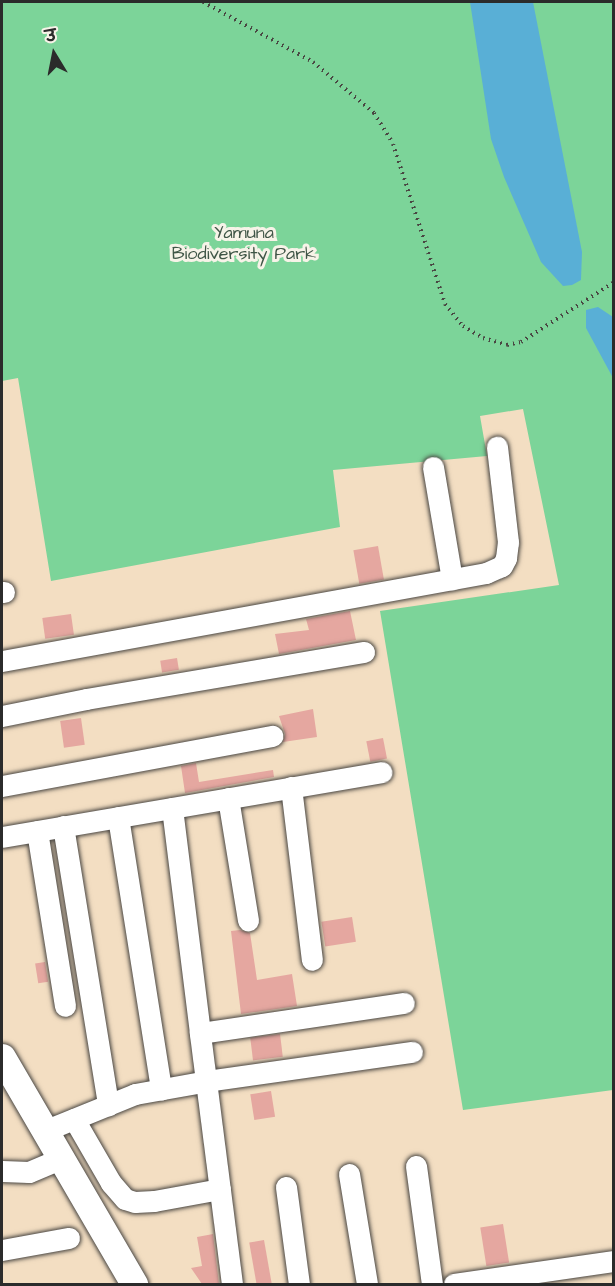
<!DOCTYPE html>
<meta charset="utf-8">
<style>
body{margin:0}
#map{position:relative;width:615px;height:1286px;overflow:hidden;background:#f3dec2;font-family:"Architects Daughter","Playpen Sans Deva",sans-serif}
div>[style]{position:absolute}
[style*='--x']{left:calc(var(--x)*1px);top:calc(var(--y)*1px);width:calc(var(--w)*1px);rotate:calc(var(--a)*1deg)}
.green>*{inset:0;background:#7cd499}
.water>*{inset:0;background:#59afd6}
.building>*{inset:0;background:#e5a7a0;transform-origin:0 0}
.path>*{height:4px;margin-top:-2px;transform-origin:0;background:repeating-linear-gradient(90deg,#494642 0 1.5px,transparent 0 6px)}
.roads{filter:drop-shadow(0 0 2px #494642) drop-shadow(0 0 2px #494642)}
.minor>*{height:21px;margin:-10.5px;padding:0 10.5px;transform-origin:10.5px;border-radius:10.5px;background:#fff}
.tertiary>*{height:27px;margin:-13.5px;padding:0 13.5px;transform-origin:13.5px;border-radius:13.5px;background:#fff}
span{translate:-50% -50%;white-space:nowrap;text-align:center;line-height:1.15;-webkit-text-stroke:6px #f7f3e8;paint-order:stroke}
.park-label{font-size:18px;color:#3f5546}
.frame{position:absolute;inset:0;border:3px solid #2b2b2b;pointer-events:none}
.north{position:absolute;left:24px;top:24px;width:60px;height:60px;-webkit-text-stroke:4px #f7f3e8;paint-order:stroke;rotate:350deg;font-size:16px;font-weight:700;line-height:24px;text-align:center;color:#2b2b2b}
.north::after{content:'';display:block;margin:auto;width:21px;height:27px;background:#2b2b2b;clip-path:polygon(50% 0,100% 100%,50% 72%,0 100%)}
</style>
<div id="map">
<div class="green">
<div style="clip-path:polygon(2px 2px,613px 2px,613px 1090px,463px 1110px,380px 611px,559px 585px,523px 409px,480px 416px,487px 456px,333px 470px,340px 527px,51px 581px,18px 378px,2px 381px)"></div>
</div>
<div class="water">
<div style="clip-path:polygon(470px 2px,533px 2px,582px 252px,581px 280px,572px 285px,563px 286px,541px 262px,504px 177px,491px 139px)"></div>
<div style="clip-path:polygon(598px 307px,613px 317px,613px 378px,586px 328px,586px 310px)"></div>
</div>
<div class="building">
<div style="left:378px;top:546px;width:34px;height:25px;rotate:80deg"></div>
<div style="clip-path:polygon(350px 611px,356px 640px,279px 654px,275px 634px,309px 630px,306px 619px)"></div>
<div style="left:71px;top:614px;width:21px;height:29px;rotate:82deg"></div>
<div style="left:177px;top:658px;width:12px;height:17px;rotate:81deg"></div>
<div style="clip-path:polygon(313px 709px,317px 737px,283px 742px,285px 734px,279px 716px)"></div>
<div style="left:81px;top:718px;width:27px;height:21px;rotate:82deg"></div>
<div style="left:383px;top:738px;width:21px;height:17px;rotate:79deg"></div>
<div style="clip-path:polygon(196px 763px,199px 782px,273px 770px,274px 777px,185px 793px,181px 766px)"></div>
<div style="left:352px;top:917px;width:25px;height:31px;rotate:81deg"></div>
<div style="clip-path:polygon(240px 930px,250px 933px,257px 980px,292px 974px,297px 1006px,241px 1014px,231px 931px)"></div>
<div style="left:45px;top:962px;width:20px;height:10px;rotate:81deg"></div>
<div style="left:280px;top:1034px;width:23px;height:30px;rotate:83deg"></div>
<div style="left:271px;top:1091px;width:26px;height:21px;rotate:81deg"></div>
<div style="left:503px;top:1224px;width:39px;height:23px;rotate:81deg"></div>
<div style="clip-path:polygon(213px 1234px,219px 1284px,202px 1284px,191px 1268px,202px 1266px,197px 1237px)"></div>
<div style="left:264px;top:1240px;width:45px;height:15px;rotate:80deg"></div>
</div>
<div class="path">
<div style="--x:203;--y:2;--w:125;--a:28.6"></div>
<div style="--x:313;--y:62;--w:80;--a:39.9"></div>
<div style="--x:374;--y:113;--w:36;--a:58"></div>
<div style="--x:393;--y:144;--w:168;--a:72"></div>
<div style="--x:445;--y:304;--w:28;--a:51"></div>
<div style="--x:463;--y:326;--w:23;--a:31"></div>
<div style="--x:483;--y:338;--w:25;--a:16"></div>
<div style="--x:507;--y:345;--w:14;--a:-12"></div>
<div style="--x:521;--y:342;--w:111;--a:-32.8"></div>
</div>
<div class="roads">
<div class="minor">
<div style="--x:433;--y:467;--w:114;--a:80.4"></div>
<div style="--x:2;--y:592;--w:2;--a:0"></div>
<div style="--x:2;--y:661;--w:492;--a:-10.3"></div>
<div style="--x:486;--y:573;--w:17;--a:-24"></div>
<div style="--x:502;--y:566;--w:9;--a:-63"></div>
<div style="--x:506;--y:558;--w:16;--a:-83"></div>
<div style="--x:508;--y:542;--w:96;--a:-96.6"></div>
<div style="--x:2;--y:716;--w:86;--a:-11.4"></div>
<div style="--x:86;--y:699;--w:282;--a:-9.6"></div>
<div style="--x:2;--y:786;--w:275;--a:-10.5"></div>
<div style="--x:291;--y:787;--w:174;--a:83.1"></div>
<div style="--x:228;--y:798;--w:124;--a:80.7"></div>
<div style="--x:172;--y:808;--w:227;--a:82.9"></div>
<div style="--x:118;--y:817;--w:276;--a:81"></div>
<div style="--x:63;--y:826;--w:283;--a:80.8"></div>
<div style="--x:37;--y:831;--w:177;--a:80.9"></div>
<div style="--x:2;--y:837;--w:385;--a:-9.7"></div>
<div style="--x:74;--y:1119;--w:74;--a:60"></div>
<div style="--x:111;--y:1183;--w:21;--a:49"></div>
<div style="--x:125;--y:1199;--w:10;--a:17"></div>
<div style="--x:135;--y:1202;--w:19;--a:-3"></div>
<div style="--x:154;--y:1201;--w:67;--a:-10.3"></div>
<div style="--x:44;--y:1131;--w:98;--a:-22.1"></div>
<div style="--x:135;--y:1094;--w:73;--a:-10.2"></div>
<div style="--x:207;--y:1081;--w:207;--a:-8.1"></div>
<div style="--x:416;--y:1166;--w:119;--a:82.3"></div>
<div style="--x:2;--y:1171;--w:27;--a:2"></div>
<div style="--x:29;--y:1172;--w:34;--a:-23"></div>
<div style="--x:349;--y:1174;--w:111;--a:80.7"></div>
<div style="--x:286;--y:1187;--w:98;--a:82.4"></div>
<div style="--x:2;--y:1250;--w:68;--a:-10.2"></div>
<div style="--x:232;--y:1284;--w:253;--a:-97.3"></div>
<div style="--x:200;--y:1033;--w:206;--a:-8.4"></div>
<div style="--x:454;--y:1284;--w:162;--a:-8.2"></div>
</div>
<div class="tertiary">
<div style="--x:2;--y:1057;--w:263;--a:59.8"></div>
</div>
</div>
<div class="park-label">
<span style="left:244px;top:244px">Yamuna<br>Biodiversity Park</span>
</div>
<div class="frame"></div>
<div class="north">उ</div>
</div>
